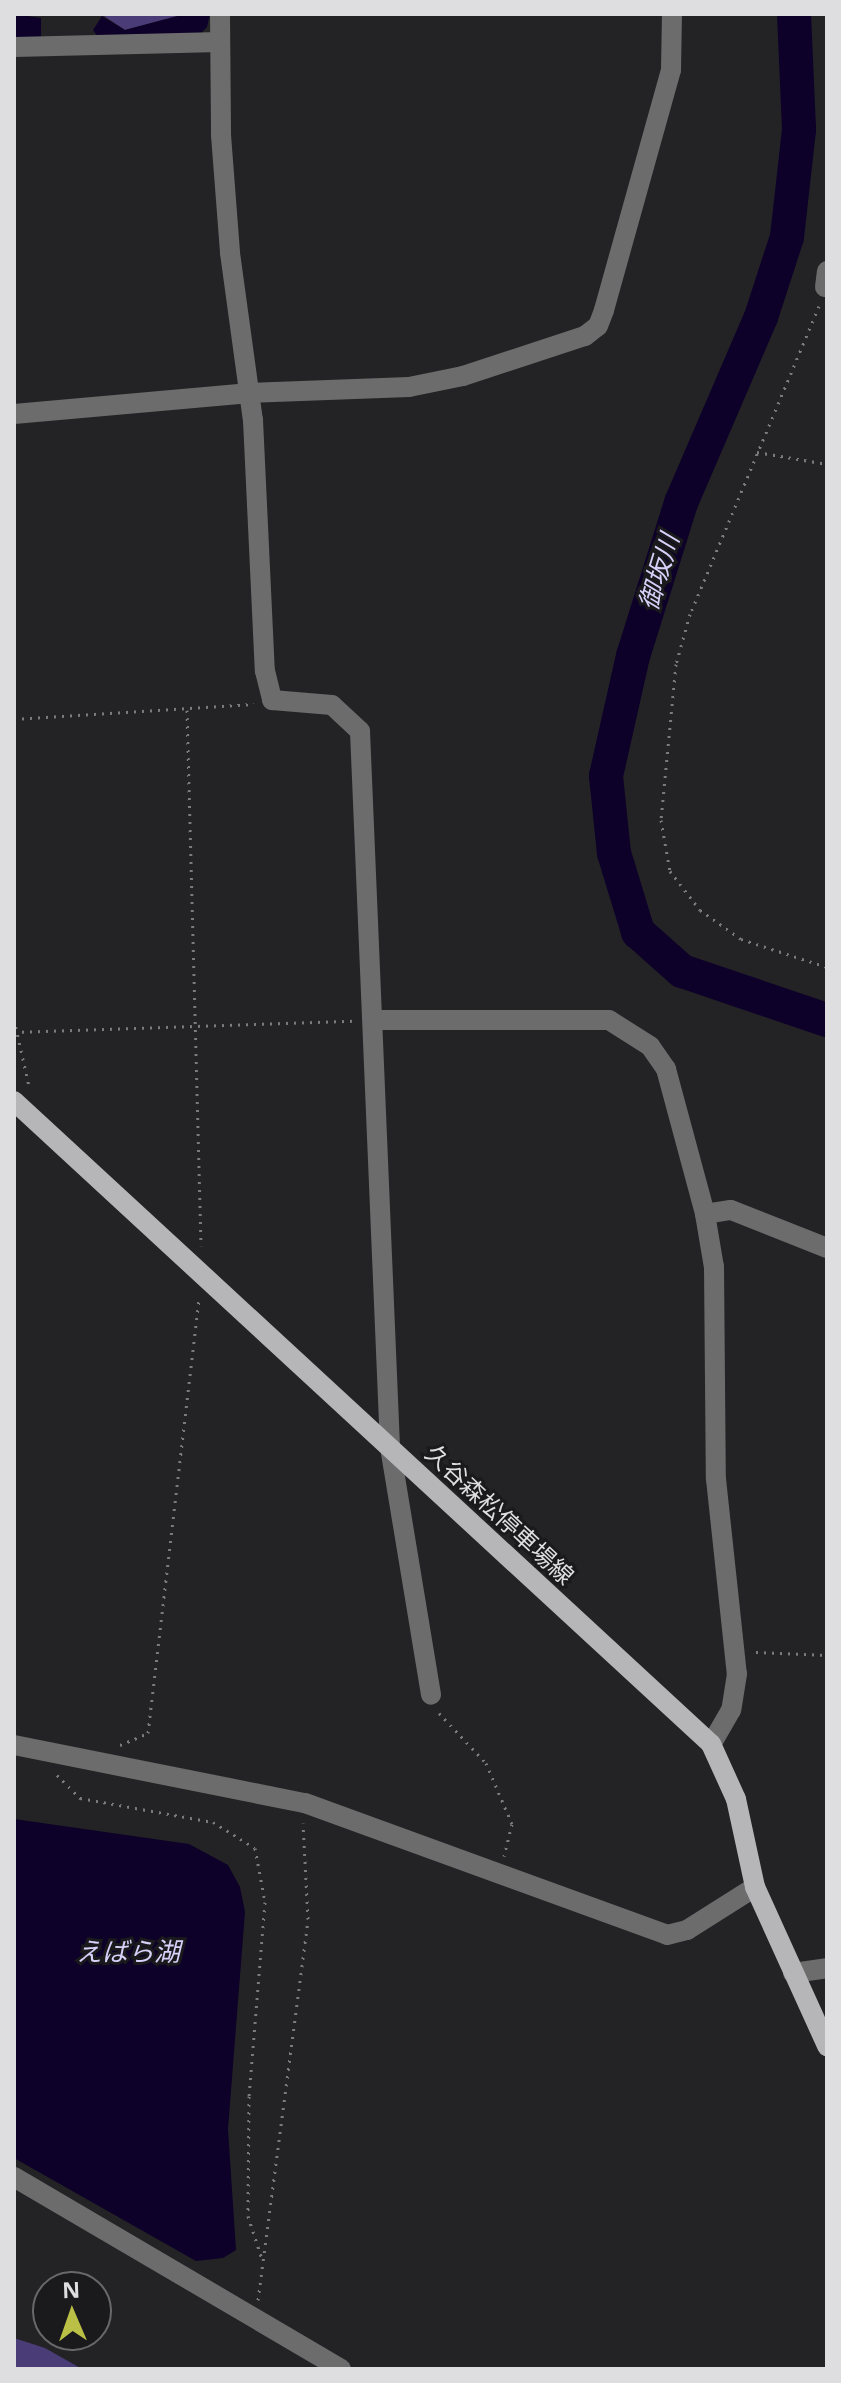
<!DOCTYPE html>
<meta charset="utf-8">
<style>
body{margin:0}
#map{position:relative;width:841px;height:2383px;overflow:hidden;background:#232325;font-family:"Open Sans","Noto Sans JP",sans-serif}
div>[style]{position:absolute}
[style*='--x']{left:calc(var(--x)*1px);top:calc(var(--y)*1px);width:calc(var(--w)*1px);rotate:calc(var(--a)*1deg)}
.green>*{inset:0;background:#4a3c77}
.water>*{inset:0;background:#0d0029}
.river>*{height:34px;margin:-17px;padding:0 17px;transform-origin:17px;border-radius:17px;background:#0d0029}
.path>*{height:3px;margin-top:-1.5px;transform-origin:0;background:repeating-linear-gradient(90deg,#7b7b7d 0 2px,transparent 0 8px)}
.minor>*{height:20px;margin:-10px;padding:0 10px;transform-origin:10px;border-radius:10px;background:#6c6c6d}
.major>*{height:20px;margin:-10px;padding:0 10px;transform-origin:10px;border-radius:10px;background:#b6b5b8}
span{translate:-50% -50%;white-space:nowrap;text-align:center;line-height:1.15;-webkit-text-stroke:6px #1a191c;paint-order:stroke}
.street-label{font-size:24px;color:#dedee0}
.water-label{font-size:26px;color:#d7d1f9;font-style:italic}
.frame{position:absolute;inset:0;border:16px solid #dedee0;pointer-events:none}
.north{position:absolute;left:32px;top:2271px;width:80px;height:80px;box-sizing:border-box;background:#1a191c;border:2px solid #68686a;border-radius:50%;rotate:358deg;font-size:22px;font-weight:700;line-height:32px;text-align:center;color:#dedee0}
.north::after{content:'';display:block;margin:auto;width:28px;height:36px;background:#bac045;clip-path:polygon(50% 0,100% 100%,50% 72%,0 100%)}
</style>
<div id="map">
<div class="green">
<div style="clip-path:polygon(101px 14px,185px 14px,125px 30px)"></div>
<div style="clip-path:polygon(14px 2338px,45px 2348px,82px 2369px,14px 2369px)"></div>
</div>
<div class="water">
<div style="clip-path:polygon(14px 14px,41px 18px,41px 38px,14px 40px)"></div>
<div style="clip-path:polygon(185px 14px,210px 14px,207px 27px,201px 33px,98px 37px,93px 30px,102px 16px,125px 30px)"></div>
<div style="clip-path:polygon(14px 1819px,189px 1844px,228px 1865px,240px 1887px,245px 1912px,228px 2129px,236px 2250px,223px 2258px,196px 2261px,14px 2158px)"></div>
</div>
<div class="river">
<div style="--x:794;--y:14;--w:116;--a:87.5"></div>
<div style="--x:799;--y:130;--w:108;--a:96.4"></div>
<div style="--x:787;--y:237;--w:84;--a:108"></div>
<div style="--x:761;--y:317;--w:202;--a:113.3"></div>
<div style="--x:681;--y:503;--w:160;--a:107.4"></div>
<div style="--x:633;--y:656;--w:123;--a:102.7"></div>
<div style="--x:606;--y:776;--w:77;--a:84.1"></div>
<div style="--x:614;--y:853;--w:83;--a:73.1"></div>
<div style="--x:638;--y:932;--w:59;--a:41.6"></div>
<div style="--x:682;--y:971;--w:153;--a:18.7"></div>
</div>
<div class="path">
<div style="--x:819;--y:306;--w:334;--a:112.7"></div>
<div style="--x:690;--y:614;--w:52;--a:105.6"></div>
<div style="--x:676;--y:664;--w:157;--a:95.5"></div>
<div style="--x:661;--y:820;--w:52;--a:80"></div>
<div style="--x:670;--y:871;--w:49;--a:52.4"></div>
<div style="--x:700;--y:910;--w:50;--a:35.3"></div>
<div style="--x:741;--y:939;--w:90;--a:18"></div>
<div style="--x:757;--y:452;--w:71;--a:9.7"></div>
<div style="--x:187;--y:710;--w:536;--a:88.5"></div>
<div style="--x:14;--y:719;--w:240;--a:-3.6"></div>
<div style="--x:14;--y:1019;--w:69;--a:77.4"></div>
<div style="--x:14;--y:1032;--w:340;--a:-1.9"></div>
<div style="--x:756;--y:1652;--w:71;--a:2.4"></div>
<div style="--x:439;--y:1713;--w:69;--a:46.8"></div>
<div style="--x:486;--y:1763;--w:66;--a:66.9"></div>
<div style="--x:512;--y:1824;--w:33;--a:104"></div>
<div style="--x:120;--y:1745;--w:30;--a:-23"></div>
<div style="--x:148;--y:1733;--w:438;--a:-83.3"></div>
<div style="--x:57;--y:1775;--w:33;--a:45"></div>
<div style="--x:80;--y:1798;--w:135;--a:10.2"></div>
<div style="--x:213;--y:1822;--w:49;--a:31.8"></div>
<div style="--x:255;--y:1848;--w:55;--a:79.5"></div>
<div style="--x:265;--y:1902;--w:195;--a:94.7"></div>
<div style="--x:249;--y:2096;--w:120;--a:90.5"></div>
<div style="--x:248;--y:2216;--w:45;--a:72"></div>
<div style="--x:258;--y:2300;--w:384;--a:-82.5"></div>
<div style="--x:308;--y:1919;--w:96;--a:-93"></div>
</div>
<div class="minor">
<div style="--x:220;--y:14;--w:121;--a:89.5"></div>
<div style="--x:221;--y:135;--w:118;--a:85.6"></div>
<div style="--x:230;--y:253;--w:169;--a:82.2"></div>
<div style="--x:253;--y:420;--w:251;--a:87.3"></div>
<div style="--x:265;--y:671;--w:30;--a:76"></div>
<div style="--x:272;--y:700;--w:60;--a:4.8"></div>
<div style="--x:332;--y:705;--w:38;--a:43"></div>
<div style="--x:360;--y:731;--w:717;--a:87.6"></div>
<div style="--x:390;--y:1447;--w:251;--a:80.6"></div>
<div style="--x:14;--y:47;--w:206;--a:-1.4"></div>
<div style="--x:825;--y:287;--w:16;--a:-83"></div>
<div style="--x:14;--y:414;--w:237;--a:-5.1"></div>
<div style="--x:250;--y:393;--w:159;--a:-2.2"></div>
<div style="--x:409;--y:387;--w:55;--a:-11.5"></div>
<div style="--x:463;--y:376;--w:128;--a:-18.2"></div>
<div style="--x:585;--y:336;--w:16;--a:-38"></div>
<div style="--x:598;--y:326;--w:17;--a:-69"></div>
<div style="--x:604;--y:310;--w:249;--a:-74.4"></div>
<div style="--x:671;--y:70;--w:56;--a:-89"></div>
<div style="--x:375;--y:1020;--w:234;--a:0"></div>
<div style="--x:609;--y:1020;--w:49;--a:32.4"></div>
<div style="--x:650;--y:1046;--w:28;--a:55"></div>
<div style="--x:666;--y:1069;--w:150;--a:74.9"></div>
<div style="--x:705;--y:1214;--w:54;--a:80.4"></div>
<div style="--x:714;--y:1267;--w:212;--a:89.5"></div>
<div style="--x:716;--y:1479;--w:196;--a:83.9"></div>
<div style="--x:737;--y:1674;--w:36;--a:99"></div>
<div style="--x:731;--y:1710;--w:39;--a:120"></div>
<div style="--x:705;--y:1214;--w:26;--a:-9"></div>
<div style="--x:731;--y:1210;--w:103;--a:21.6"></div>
<div style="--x:14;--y:1745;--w:297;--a:11.3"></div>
<div style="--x:305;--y:1803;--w:385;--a:20"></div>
<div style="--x:667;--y:1935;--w:21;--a:-14"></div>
<div style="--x:687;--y:1930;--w:80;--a:-32.3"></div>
<div style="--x:793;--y:1973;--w:34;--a:-8"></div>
<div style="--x:14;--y:2177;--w:379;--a:30.4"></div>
</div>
<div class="major">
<div style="--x:14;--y:1101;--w:948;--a:42.69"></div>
<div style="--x:711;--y:1744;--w:60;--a:65.6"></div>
<div style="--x:736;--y:1799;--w:90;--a:77.8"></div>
<div style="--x:755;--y:1887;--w:175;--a:65.6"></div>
</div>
<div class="street-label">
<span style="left:500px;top:1514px;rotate:43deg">久谷森松停車場線</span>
</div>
<div class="water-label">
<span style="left:659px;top:572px;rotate:-73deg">御坂川</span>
<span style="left:128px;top:1952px">えばら湖</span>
</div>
<div class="frame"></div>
<div class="north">N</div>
</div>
